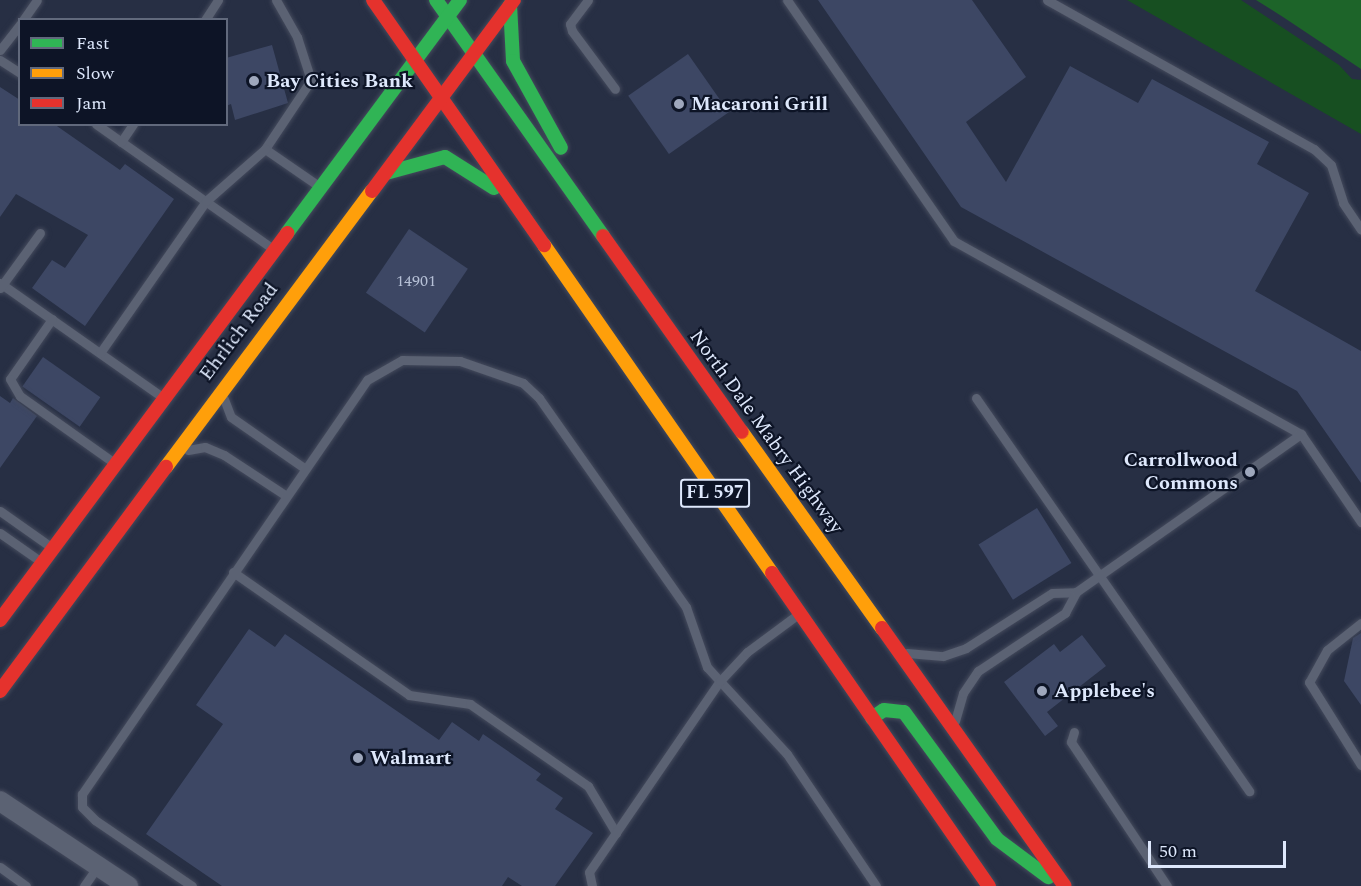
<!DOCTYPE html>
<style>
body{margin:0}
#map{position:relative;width:1361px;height:886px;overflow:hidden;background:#272f44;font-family:Spectral,serif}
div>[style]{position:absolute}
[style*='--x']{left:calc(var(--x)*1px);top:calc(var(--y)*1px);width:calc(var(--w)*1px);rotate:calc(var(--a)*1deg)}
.green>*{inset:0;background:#174f21}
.forest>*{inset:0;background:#1d6429}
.building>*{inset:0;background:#3d4764;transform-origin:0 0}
.roads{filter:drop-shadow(0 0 2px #444a5c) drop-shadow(0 0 2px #444a5c)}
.lane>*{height:9px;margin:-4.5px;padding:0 4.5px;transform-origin:4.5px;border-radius:4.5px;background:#5b6273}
.street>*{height:20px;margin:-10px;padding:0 10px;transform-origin:10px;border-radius:10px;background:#5b6273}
.fast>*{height:14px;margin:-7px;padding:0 7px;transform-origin:7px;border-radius:7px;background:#30b455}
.slow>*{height:14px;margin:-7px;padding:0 7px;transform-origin:7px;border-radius:7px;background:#ff9f0a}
.jam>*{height:14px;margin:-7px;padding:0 7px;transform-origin:7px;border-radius:7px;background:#e5322d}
.dots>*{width:16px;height:16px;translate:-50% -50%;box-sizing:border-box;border:3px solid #0d1426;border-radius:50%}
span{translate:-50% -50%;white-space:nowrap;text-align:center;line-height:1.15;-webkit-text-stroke:4.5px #0d1426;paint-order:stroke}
.number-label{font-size:16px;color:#b6c0d6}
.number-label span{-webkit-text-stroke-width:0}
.shield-label span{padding:2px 4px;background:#0d1426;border:2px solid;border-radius:4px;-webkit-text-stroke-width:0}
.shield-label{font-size:18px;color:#dee8fc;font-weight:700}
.poi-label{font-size:20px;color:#dee8fc;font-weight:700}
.left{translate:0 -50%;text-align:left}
.right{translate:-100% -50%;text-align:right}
.street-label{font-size:20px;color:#dee8fc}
.legend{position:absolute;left:18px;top:18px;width:210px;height:108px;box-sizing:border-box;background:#0d1426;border:2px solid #61697c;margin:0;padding:8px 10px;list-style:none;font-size:18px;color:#dee8fc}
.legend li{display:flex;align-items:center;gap:12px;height:30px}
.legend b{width:30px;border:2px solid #61697c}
.scale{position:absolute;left:1148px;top:841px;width:138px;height:27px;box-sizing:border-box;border:3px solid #dee8fc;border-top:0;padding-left:8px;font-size:18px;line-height:21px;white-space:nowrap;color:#dee8fc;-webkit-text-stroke:4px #0d1426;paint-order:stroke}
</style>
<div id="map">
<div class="green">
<div style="clip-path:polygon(1127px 0,1241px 0,1339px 65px,1352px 79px,1361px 80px,1361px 134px)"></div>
</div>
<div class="forest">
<div style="clip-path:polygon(1256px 0,1361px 0,1361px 69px,1283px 17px)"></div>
</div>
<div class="building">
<div style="clip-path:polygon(818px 0,972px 0,1026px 77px,966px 122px,1006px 182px,1070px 66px,1138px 103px,1152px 79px,1269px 142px,1257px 164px,1309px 193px,1255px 291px,1361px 351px,1361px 483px,1297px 391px,961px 207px)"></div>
<div style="clip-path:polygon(272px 45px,288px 103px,235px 120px,231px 104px,226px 106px,226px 58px)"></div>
<div style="left:688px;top:54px;width:71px;height:73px;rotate:55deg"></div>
<div style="clip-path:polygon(0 87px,20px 100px,20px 124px,54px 124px,120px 170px,125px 164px,174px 199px,85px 326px,32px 288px,52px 260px,65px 268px,88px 235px,16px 194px,0 217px)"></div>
<div style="left:409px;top:229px;width:71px;height:77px;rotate:34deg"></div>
<div style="left:43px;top:357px;width:70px;height:36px;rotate:35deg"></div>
<div style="clip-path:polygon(0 396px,10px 403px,13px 398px,37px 416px,0 468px)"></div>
<div style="left:1037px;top:508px;width:65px;height:69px;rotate:58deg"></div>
<div style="clip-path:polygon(249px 629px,275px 647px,285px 634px,439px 740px,452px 722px,479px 741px,483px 734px,541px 774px,536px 780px,563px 798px,555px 809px,593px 833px,555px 886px,522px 886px,508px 877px,502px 886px,222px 886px,146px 834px,223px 724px,196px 705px)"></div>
<div style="clip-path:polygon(1361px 633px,1361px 705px,1344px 681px,1353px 638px)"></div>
<div style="clip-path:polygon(1082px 635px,1106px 666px,1047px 712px,1058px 726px,1045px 736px,1004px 682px,1054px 644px,1060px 652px)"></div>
</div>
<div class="roads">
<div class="lane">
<div style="--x:276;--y:0;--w:43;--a:60.4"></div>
<div style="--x:297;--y:37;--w:45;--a:72"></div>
<div style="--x:311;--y:80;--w:83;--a:123.7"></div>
<div style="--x:265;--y:149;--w:67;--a:34.6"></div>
<div style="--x:588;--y:0;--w:30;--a:127"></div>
<div style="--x:570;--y:24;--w:7;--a:74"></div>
<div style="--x:572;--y:31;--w:72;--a:53.4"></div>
<div style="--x:787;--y:0;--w:293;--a:55.3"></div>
<div style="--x:954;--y:241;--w:397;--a:29.1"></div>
<div style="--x:1301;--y:434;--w:107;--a:55.7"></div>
<div style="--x:1047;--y:0;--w:306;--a:29.2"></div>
<div style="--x:1314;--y:149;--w:23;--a:43"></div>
<div style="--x:1331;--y:165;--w:40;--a:72"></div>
<div style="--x:1343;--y:203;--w:32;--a:56"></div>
<div style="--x:23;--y:20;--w:24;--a:-55"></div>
<div style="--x:205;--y:20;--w:24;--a:-57"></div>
<div style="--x:0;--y:50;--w:33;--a:-52"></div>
<div style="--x:0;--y:60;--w:24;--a:33"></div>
<div style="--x:96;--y:124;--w:217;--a:35.2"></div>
<div style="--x:121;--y:142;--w:22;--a:-56"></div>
<div style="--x:0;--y:283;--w:197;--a:35.1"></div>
<div style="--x:0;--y:288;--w:68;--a:-54"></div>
<div style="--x:52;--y:319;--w:73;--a:125"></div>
<div style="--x:10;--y:379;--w:20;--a:60"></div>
<div style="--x:20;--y:396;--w:114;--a:35.4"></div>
<div style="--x:100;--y:353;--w:185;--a:-55.1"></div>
<div style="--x:206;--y:201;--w:79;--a:-41.4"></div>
<div style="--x:976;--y:398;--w:479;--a:55.2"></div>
<div style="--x:224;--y:399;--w:19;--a:69"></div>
<div style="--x:231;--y:417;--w:89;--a:34.9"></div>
<div style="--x:188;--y:450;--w:17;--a:-10"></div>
<div style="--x:205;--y:447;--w:21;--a:23"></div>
<div style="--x:224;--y:455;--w:73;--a:33.3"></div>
<div style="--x:0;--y:511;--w:62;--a:35.2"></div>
<div style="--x:0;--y:533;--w:49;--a:35"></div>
<div style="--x:233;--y:572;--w:215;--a:34.9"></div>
<div style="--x:409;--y:695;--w:62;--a:8.4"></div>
<div style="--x:470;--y:704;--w:144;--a:34.8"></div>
<div style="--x:588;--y:786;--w:55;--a:59.2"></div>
<div style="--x:1361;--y:623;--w:43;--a:141.5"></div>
<div style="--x:1327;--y:650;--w:37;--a:119"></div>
<div style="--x:1309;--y:682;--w:98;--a:57.9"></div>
<div style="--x:907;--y:653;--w:36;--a:5"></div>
<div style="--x:943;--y:656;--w:24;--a:-19"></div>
<div style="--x:966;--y:648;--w:102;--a:-32.6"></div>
<div style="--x:1052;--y:593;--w:24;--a:-2"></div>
<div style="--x:955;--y:721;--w:29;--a:-74"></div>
<div style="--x:963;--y:693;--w:27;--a:-56"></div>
<div style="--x:978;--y:671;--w:105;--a:-33.7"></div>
<div style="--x:1065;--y:613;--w:24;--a:-62"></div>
<div style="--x:1076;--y:592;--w:275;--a:-35.1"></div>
<div style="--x:1074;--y:732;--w:10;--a:107"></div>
<div style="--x:1071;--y:742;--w:173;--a:56.3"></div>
<div style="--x:0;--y:867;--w:32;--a:36"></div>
<div style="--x:84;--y:886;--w:24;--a:-55"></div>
<div style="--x:192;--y:886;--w:117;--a:-145.8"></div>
<div style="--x:95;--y:820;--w:18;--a:-135"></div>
<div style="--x:82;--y:807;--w:13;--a:-90"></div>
<div style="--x:82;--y:794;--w:503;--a:-55.46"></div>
<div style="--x:367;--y:380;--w:40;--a:-29.7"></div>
<div style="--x:402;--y:360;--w:58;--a:1"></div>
<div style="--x:460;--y:361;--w:67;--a:19.2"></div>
<div style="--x:523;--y:383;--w:22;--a:43"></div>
<div style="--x:539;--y:398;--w:256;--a:54.9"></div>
<div style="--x:686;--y:607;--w:64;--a:70.7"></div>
<div style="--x:707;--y:667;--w:118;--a:47.4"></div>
<div style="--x:787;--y:754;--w:159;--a:56"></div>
<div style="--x:592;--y:886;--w:14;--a:-102"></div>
<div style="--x:589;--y:872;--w:232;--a:-55.6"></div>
<div style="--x:720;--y:681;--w:40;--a:-47"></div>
<div style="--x:747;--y:652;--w:62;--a:-36.5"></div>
</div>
<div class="street">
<div style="--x:0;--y:801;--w:154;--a:33.6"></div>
</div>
<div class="fast">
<div style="--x:436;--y:0;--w:289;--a:54.7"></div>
<div style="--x:510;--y:5;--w:56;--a:86.9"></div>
<div style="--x:513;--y:61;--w:99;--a:61.1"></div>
<div style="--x:386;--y:173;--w:61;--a:-15.2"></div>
<div style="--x:445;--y:157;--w:58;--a:32.3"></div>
<div style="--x:287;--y:233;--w:290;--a:-53.4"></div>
<div style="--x:872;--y:718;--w:14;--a:-34"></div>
<div style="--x:884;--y:710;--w:20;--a:6"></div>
<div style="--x:904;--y:712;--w:157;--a:53.8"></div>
<div style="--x:997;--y:839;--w:64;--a:36.7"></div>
</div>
<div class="slow">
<div style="--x:544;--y:245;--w:399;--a:55.2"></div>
<div style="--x:742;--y:432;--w:241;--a:54.5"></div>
<div style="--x:166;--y:467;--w:344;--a:-53.3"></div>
</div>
<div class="jam">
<div style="--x:373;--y:0;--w:299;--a:55.1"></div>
<div style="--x:372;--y:191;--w:238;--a:-53.4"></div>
<div style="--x:603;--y:236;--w:240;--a:54.7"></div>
<div style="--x:772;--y:573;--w:381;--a:55.3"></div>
<div style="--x:0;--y:620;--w:482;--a:-53.4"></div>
<div style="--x:882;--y:628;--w:316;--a:54.7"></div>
<div style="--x:0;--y:691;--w:279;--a:-53.5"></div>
</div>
</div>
<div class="dots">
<div style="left:254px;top:81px;background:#9ea7bc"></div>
<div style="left:679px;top:104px;background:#9ea7bc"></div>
<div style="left:1250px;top:472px;background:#9ea7bc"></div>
<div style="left:1042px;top:691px;background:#9ea7bc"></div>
<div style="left:358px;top:758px;background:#9ea7bc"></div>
</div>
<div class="number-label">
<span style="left:416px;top:281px">14901</span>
</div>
<div class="shield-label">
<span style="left:715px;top:493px">FL 597</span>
</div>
<div class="poi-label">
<span class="left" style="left:266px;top:81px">Bay Cities Bank</span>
<span class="left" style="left:691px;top:104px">Macaroni Grill</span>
<span class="right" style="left:1238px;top:472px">Carrollwood<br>Commons</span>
<span class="left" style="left:1054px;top:691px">Applebee's</span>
<span class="left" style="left:370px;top:758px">Walmart</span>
</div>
<div class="street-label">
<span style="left:239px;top:332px;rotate:-53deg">Ehrlich Road</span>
<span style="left:766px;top:432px;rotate:54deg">North Dale Mabry Highway</span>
</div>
<ul class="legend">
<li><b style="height:8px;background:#30b455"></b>Fast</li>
<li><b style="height:8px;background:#ff9f0a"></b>Slow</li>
<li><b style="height:8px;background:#e5322d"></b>Jam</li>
</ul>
<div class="scale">50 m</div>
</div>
